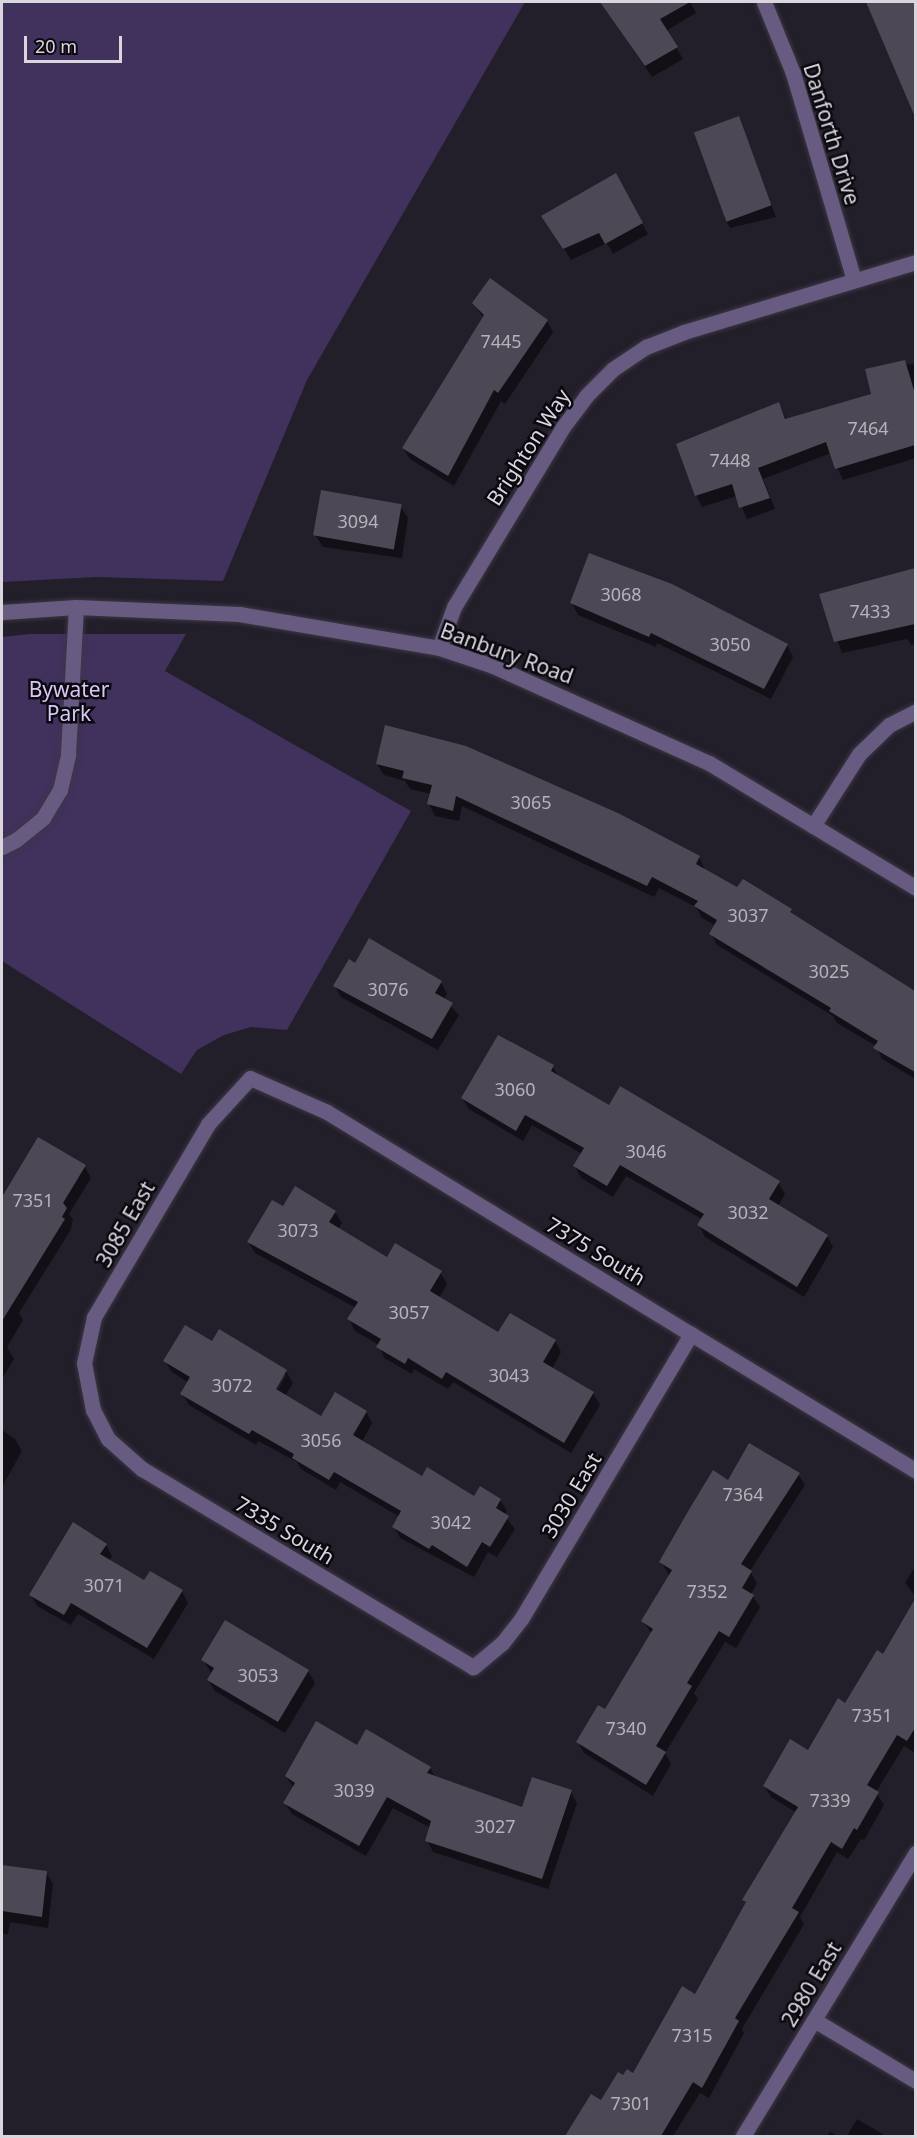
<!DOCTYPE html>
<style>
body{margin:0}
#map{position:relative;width:917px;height:2138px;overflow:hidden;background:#221e2a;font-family:"Noto Sans",sans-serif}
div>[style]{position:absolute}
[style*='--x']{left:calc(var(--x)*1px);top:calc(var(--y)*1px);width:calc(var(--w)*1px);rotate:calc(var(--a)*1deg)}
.green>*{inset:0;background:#40315d}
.shadow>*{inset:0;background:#0007}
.building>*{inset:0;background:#4c4856;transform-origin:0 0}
.roads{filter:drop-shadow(0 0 2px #3c3843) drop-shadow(0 0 2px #3c3843)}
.lane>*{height:15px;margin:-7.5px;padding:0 7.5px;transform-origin:7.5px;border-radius:7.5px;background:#685b82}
.street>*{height:15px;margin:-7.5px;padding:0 7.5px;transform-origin:7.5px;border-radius:7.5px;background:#685b82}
span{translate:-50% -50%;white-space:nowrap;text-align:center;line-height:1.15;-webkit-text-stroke:5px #0b090f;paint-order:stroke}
.number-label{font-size:18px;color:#b6b2bc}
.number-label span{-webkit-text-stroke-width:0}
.street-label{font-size:21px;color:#d9d6de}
.park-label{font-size:21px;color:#d6c9f6}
.frame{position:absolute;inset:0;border:3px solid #d9d6de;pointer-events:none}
.scale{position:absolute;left:24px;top:36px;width:98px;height:27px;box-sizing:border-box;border:3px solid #d9d6de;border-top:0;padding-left:8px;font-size:18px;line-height:21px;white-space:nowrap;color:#d9d6de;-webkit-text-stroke:4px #0b090f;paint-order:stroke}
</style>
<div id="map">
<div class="green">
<div style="clip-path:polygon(2px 2px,525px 2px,307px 380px,223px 581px,98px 577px,2px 582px)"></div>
<div style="clip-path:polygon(29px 634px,186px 634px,165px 671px,411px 811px,287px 1030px,251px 1027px,224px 1035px,197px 1050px,181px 1074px,2px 961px,2px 637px)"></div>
</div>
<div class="shadow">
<div style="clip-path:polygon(601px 2px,690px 2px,696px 13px,666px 31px,683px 59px,652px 77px)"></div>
<div style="clip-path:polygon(868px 2px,916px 2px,916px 96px,911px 97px)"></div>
<div style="clip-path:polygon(739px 118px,776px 217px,730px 228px,724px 217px)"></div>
<div style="clip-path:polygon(615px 175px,648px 234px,613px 254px,607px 243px,571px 260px,550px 227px)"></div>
<div style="clip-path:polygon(474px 304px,547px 321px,553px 332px,505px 404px,501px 401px,454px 486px,410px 459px,403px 448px,484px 318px)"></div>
<div style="clip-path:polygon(905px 362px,907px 365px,916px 363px,916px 458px,843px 480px,831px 453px,763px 479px,775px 509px,747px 519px,737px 496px,702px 507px,696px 495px,779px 404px,787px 420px,873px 395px)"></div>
<div style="clip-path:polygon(401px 507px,408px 518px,402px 558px,323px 547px,316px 536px)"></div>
<div style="clip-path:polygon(916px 570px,916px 644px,911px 645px,907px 639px,842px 653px,821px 595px)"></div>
<div style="clip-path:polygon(572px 603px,787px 645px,793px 657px,771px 699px,657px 643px,656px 647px,578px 615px)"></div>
<div style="clip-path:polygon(387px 727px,699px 857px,705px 870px,916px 993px,914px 1078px,882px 1059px,876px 1046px,837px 1023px,833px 1016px,717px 945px,711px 934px,716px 926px,702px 918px,696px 907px,659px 888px,654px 897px,462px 806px,459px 821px,435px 816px,429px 804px,431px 794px,410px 789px,405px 781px,384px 775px,377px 764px)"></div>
<div style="clip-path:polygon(355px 965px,441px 982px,447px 994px,444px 999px,459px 1015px,438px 1050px,341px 997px,335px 986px)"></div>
<div style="clip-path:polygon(553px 1067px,560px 1079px,610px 1107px,778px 1182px,785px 1194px,778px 1206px,827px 1236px,833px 1247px,804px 1297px,705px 1237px,699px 1225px,702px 1219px,626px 1176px,613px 1197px,581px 1178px,575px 1166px,582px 1154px,532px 1125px,523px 1141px,469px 1109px,462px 1098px)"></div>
<div style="clip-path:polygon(38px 1139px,85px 1167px,91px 1178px,69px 1214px,73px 1220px,70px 1231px,19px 1313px,23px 1320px,7px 1347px,14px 1359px,2px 1379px,2px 1200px)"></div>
<div style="clip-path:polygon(283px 1208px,335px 1212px,342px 1223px,338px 1229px,387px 1259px,440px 1272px,447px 1284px,439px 1298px,498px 1334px,555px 1341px,561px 1352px,552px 1369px,593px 1393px,600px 1405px,571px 1453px,453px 1382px,448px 1389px,414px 1369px,412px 1374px,384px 1358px,379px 1345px,355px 1331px,349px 1319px,356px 1308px,255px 1253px,248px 1242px)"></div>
<div style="clip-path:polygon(evenodd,212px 1343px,286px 1371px,293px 1383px,285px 1396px,321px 1418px,366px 1412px,372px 1423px,362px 1442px,422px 1478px,475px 1498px,500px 1500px,507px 1511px,504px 1515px,515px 1529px,497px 1557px,488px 1552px,474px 1577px,400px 1538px,394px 1527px,400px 1517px,340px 1482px,336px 1490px,301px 1469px,297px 1462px,258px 1441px,256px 1445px,189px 1405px,182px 1394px,189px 1383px,172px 1372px,165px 1361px,212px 1343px,283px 1375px,286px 1375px,274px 1396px,271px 1395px,283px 1375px)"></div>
<div style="clip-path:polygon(2px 1430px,15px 1439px,22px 1451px,2px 1487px)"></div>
<div style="clip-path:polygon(798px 1474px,805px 1485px,750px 1571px,757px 1583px,751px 1594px,760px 1607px,736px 1648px,725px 1642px,694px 1693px,698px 1699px,665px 1753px,671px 1764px,653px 1796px,584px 1753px,578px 1742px,605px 1712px,652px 1634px,643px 1621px,670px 1576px,661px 1562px,729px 1482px)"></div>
<div style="clip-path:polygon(106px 1545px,112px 1556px,109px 1561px,145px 1582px,182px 1591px,188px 1603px,154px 1659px,78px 1614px,71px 1625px,37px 1606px,31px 1595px)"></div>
<div style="clip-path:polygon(916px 1565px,916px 1597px,905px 1583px)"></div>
<div style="clip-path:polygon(916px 1602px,916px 1749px,914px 1752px,904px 1746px,876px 1792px,884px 1805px,864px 1840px,861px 1839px,848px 1859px,837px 1852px,800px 1917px,804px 1924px,742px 2029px,744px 2033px,709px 2098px,700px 2093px,673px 2136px,576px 2136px,572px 2129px,624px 2077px,633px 2075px,696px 1996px,747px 1905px,744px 1900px,797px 1813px,771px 1797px,764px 1786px,808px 1752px,884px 1656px)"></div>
<div style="clip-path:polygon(203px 1660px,308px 1671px,315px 1683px,285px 1733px,215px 1691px,208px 1680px,212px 1674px)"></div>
<div style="clip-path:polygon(357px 1747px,430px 1768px,435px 1777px,523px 1808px,571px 1792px,577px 1803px,548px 1889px,433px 1852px,427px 1840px,431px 1828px,393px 1808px,366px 1856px,292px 1814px,285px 1803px,294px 1788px,286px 1776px)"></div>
<div style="clip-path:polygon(2px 1866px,46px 1872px,53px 1884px,48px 1928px,10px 1922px,8px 1934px,2px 1934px)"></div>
<div style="clip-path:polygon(857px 2119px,886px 2136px,847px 2136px)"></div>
<div style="clip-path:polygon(830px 2132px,838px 2136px,827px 2136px)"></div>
</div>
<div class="building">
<div style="clip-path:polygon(600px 2px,690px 2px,660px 19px,678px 47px,645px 66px)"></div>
<div style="clip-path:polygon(866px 2px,915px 2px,915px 117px)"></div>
<div style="left:739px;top:116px;width:95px;height:48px;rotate:70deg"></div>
<div style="clip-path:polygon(616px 173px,643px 223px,605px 244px,599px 233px,563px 249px,541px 216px)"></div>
<div style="clip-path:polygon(490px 278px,548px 320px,498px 393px,494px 390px,448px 476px,402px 448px,484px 315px,472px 303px)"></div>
<div style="clip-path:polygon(905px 360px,915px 394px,915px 445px,835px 469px,826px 442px,758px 468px,770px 498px,739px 508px,732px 484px,695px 496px,676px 444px,779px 402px,785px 419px,871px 394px,865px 369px)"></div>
<div style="left:321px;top:490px;width:82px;height:46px;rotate:10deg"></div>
<div style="clip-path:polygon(589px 553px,672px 584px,788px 644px,764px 689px,651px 633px,649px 637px,570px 603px)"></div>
<div style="clip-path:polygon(915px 568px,915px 624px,834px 642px,819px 594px)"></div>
<div style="clip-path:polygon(385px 725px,466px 746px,620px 814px,700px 856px,696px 864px,737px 887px,743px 879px,792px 909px,790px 912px,915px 991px,915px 1072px,873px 1048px,878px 1041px,829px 1011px,831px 1008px,709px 934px,717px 920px,694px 906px,698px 901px,652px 877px,647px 886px,456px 796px,453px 811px,427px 804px,432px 785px,402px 778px,404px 771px,376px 764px)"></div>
<div style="clip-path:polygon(369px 938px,442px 981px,435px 993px,453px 1003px,432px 1039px,333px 986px,349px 959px,355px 963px)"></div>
<div style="clip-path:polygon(498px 1035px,554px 1065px,551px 1071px,609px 1105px,620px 1086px,780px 1181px,769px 1199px,828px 1235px,797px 1287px,697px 1225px,704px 1214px,620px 1165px,607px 1186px,573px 1166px,584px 1148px,525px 1115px,516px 1131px,461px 1098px)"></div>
<div style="clip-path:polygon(38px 1137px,86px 1165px,63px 1203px,67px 1208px,62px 1217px,65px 1219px,2px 1321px,2px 1197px)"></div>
<div style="clip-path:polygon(295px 1186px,336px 1211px,329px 1222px,387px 1257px,395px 1243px,442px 1271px,430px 1291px,498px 1332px,510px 1313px,556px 1340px,543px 1362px,594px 1392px,564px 1443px,446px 1372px,442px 1379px,408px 1358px,405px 1364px,376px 1347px,381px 1339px,347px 1319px,358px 1302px,247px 1242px,272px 1200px,283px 1206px)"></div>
<div style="clip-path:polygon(185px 1325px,212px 1341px,219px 1329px,287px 1370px,276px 1389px,321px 1416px,335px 1392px,367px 1411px,353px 1435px,422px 1476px,427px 1467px,474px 1496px,480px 1486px,501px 1499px,496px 1508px,509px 1516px,490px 1547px,482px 1542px,467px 1567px,432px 1545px,429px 1549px,392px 1527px,401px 1511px,334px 1472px,329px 1480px,292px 1458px,294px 1454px,252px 1430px,249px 1434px,180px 1394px,190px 1377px,163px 1361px)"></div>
<div style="clip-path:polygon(749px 1443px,800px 1473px,741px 1564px,752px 1571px,742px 1588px,754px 1595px,729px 1637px,719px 1631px,687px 1683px,692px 1686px,656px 1746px,666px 1752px,646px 1785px,576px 1742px,598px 1705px,605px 1709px,653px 1629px,641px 1621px,672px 1570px,659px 1562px,690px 1508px,713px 1470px,728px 1480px)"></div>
<div style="clip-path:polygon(73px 1522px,107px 1544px,100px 1554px,144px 1580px,150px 1571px,183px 1590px,147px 1648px,71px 1603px,64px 1615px,29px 1595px)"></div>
<div style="clip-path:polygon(915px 1599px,915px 1728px,907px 1741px,897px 1735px,867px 1785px,879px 1792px,857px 1830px,854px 1828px,842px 1849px,831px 1842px,792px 1908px,799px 1912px,735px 2018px,739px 2021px,702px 2088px,693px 2082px,661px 2136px,565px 2136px,591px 2094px,601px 2100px,618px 2072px,623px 2075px,627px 2069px,633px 2073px,682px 1986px,695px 1994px,746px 1902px,742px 1900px,798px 1807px,763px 1786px,790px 1739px,808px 1750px,838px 1698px,845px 1703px,877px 1650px,883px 1654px)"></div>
<div style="clip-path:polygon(225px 1620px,309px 1670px,278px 1722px,207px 1680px,214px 1668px,201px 1660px)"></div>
<div style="clip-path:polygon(316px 1721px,357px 1745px,366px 1729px,431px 1767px,427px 1773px,522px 1807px,532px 1777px,572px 1790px,542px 1879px,425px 1841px,431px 1821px,387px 1797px,359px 1846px,283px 1803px,295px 1783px,285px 1776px)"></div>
<div style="clip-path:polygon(2px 1865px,47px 1871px,42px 1917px,2px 1911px)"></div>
</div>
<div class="roads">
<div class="lane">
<div style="--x:2;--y:847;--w:16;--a:-27"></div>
<div style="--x:16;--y:840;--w:35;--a:-39"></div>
<div style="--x:43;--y:818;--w:33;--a:-59"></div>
<div style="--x:60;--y:790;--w:37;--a:-77"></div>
<div style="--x:68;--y:754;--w:147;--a:-86.9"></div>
</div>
<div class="street">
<div style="--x:764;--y:2;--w:77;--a:67.8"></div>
<div style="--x:793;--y:73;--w:216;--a:73.6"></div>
<div style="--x:2;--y:612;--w:74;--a:-3.9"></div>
<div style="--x:76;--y:607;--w:163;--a:2.5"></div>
<div style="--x:239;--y:614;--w:203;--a:9.6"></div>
<div style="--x:439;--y:648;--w:57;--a:18.4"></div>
<div style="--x:493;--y:666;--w:237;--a:24.2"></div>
<div style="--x:709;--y:763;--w:242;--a:31.1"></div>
<div style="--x:439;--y:648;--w:44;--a:-69.9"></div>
<div style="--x:454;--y:607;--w:210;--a:-58.8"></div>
<div style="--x:563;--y:427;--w:39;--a:-53"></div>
<div style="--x:586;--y:396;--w:38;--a:-45"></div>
<div style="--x:613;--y:369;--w:40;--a:-34"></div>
<div style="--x:646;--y:347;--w:41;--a:-21.5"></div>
<div style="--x:684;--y:332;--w:242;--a:-16.8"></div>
<div style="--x:813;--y:826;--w:85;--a:-57.4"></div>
<div style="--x:859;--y:754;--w:42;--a:-44"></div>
<div style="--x:889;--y:725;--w:30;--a:-27"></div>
<div style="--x:691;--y:1334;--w:332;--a:120.8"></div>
<div style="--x:521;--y:1619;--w:31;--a:128"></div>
<div style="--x:502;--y:1643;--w:38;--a:140"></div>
<div style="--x:473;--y:1667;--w:386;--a:-149.1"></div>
<div style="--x:142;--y:1469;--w:45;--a:-138.6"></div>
<div style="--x:108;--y:1439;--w:33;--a:-117"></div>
<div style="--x:93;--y:1410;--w:48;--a:-100.8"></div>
<div style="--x:84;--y:1363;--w:47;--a:-77.7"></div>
<div style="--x:94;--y:1317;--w:224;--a:-59.4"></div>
<div style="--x:208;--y:1124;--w:62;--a:-47.6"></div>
<div style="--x:250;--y:1078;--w:84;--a:23.8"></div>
<div style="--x:327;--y:1112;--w:426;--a:31.4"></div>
<div style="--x:691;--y:1334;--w:263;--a:31.3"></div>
<div style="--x:814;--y:2020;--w:119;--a:30.9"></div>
<div style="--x:743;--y:2136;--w:332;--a:-58.6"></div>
</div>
</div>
<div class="number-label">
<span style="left:501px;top:341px">7445</span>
<span style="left:868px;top:428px">7464</span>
<span style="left:730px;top:460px">7448</span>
<span style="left:358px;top:521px">3094</span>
<span style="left:621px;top:594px">3068</span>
<span style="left:870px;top:611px">7433</span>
<span style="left:730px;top:644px">3050</span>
<span style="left:531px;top:802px">3065</span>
<span style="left:748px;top:915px">3037</span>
<span style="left:829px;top:971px">3025</span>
<span style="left:388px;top:989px">3076</span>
<span style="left:515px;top:1089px">3060</span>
<span style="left:646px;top:1151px">3046</span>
<span style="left:33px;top:1200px">7351</span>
<span style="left:748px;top:1212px">3032</span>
<span style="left:298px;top:1230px">3073</span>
<span style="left:409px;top:1312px">3057</span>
<span style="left:509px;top:1375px">3043</span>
<span style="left:232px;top:1385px">3072</span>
<span style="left:321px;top:1440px">3056</span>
<span style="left:743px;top:1494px">7364</span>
<span style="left:451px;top:1522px">3042</span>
<span style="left:104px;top:1585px">3071</span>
<span style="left:707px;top:1591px">7352</span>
<span style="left:258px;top:1675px">3053</span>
<span style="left:872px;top:1715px">7351</span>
<span style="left:626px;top:1728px">7340</span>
<span style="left:354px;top:1790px">3039</span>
<span style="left:830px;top:1800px">7339</span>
<span style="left:495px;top:1826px">3027</span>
<span style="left:692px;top:2035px">7315</span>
<span style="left:631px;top:2103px">7301</span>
</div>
<div class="street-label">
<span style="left:832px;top:134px;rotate:73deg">Danforth Drive</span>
<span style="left:528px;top:447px;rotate:-57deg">Brighton Way</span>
<span style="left:507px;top:653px;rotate:20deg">Banbury Road</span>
<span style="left:125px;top:1224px;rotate:-60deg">3085 East</span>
<span style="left:596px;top:1251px;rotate:31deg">7375 South</span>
<span style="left:571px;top:1495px;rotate:-59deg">3030 East</span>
<span style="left:285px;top:1530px;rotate:31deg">7335 South</span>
<span style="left:811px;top:1984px;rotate:-59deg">2980 East</span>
</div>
<div class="park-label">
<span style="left:69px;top:701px">Bywater<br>Park</span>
</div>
<div class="frame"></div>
<div class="scale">20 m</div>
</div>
